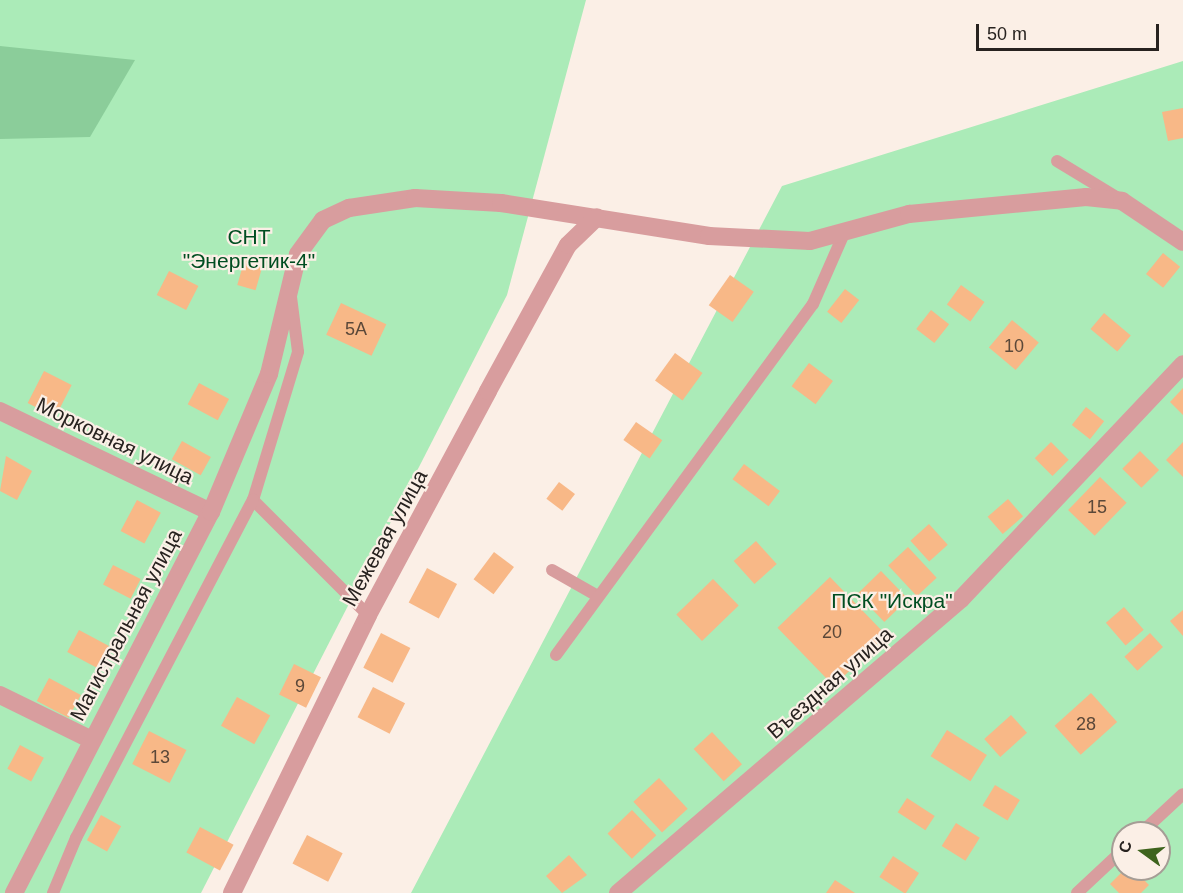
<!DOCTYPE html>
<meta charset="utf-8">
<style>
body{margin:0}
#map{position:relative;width:1183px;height:893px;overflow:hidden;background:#fbefe6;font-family:Arial,sans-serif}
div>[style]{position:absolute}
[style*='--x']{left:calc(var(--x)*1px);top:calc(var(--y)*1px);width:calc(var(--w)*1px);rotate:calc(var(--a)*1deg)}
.green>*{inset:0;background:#abebb8}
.forest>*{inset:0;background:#8bcd9a}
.building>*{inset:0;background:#f8b887;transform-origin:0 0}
.lane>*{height:12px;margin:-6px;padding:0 6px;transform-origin:6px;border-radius:6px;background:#d89d9e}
.street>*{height:18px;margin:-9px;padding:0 9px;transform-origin:9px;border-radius:9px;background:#d89d9e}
span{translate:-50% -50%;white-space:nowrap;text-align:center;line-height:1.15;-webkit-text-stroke:4.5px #fbefe6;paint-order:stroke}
.number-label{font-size:18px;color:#5b4839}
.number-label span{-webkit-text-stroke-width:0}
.park-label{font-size:21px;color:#004e21}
.street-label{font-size:21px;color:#27221f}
.north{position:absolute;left:1111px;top:821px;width:60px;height:60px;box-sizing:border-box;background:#fbefe6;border:2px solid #a69d96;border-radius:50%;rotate:285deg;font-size:16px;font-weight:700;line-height:24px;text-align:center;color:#27221f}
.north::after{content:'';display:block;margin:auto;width:21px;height:27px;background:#3e631d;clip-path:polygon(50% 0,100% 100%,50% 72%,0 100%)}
.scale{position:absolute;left:976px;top:24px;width:183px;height:27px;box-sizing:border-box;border:3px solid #27221f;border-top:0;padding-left:8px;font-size:18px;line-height:21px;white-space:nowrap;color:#27221f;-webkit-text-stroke:4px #fbefe6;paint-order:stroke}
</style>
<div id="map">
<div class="green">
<div style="clip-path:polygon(0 0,586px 0,507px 295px,201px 893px,0 893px)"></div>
<div style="clip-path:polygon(evenodd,1183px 61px,1183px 893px,411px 893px,782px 186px,1183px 61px,1123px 833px,1159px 833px,1159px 869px,1123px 869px,1123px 833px)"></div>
</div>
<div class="forest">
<div style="clip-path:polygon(0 46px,135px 60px,90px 137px,0 139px)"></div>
</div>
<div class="building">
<div style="clip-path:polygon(1183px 108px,1183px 138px,1168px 141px,1162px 112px)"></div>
<div style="left:1163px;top:253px;width:22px;height:27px;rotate:39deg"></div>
<div style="left:245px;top:258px;width:19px;height:28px;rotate:16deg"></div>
<div style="left:169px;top:271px;width:33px;height:27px;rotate:27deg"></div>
<div style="left:730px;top:275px;width:29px;height:37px;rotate:35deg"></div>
<div style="left:961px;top:285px;width:29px;height:24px;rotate:36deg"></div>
<div style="left:845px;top:289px;width:18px;height:29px;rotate:38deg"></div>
<div style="left:341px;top:303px;width:50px;height:35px;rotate:25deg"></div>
<div style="left:931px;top:310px;width:23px;height:24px;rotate:38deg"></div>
<div style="left:1104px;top:313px;width:35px;height:21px;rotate:40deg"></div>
<div style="left:1012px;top:320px;width:35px;height:36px;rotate:40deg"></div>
<div style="left:675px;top:353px;width:34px;height:34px;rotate:36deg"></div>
<div style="left:809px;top:363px;width:30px;height:29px;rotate:37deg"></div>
<div style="left:44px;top:371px;width:31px;height:36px;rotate:27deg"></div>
<div style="left:199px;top:383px;width:34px;height:24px;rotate:28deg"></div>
<div style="clip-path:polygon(1183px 388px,1183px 415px,1170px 402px)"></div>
<div style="left:1086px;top:407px;width:23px;height:23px;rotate:38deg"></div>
<div style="left:636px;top:422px;width:32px;height:22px;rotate:35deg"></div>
<div style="left:182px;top:441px;width:33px;height:21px;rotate:29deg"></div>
<div style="left:1051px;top:442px;width:25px;height:23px;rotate:45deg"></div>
<div style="clip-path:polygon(1183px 442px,1183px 477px,1166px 460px)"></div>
<div style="left:1140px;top:451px;width:27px;height:25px;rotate:45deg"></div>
<div style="clip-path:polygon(6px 456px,32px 471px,17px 500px,0 491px)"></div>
<div style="left:744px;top:464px;width:45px;height:19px;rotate:37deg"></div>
<div style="left:1100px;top:477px;width:37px;height:46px;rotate:44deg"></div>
<div style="left:559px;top:482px;width:20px;height:21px;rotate:37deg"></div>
<div style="left:1008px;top:499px;width:23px;height:27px;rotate:49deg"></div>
<div style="left:137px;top:500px;width:27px;height:35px;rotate:28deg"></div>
<div style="left:929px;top:524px;width:28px;height:25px;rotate:48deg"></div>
<div style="left:756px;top:541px;width:31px;height:30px;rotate:48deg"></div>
<div style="left:908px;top:547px;width:42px;height:27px;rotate:47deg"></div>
<div style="left:494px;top:552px;width:25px;height:34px;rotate:37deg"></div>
<div style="left:113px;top:565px;width:31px;height:22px;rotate:27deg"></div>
<div style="left:427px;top:568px;width:34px;height:39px;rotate:28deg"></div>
<div style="left:881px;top:571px;width:39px;height:33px;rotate:46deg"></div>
<div style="left:830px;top:577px;width:81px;height:73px;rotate:46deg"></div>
<div style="left:713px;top:579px;width:37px;height:51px;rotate:46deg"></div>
<div style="left:1124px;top:607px;width:30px;height:24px;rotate:49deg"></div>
<div style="clip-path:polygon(1183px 610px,1183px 636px,1170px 621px)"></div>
<div style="left:79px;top:630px;width:34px;height:25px;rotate:28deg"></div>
<div style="left:381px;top:633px;width:33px;height:39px;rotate:27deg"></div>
<div style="left:1150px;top:633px;width:19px;height:35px;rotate:47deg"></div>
<div style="left:294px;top:664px;width:30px;height:34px;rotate:26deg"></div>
<div style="left:49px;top:678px;width:36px;height:26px;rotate:28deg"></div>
<div style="left:373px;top:687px;width:36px;height:34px;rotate:27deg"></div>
<div style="left:1091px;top:693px;width:39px;height:49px;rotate:48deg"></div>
<div style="left:237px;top:697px;width:38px;height:33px;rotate:29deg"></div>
<div style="left:1011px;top:715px;width:24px;height:36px;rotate:48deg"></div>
<div style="left:947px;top:730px;width:47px;height:31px;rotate:32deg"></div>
<div style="left:149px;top:731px;width:42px;height:37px;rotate:27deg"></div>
<div style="left:712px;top:732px;width:44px;height:25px;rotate:47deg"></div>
<div style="left:20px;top:745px;width:27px;height:27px;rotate:28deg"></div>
<div style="left:659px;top:778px;width:42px;height:35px;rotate:47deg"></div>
<div style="left:995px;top:785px;width:29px;height:24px;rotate:31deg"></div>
<div style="left:907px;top:798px;width:33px;height:17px;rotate:33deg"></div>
<div style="left:632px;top:810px;width:35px;height:34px;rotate:46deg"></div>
<div style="left:101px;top:815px;width:23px;height:29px;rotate:29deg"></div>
<div style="left:956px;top:823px;width:28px;height:27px;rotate:32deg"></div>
<div style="left:200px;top:827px;width:38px;height:29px;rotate:28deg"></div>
<div style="left:307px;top:835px;width:40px;height:32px;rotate:27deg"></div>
<div style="clip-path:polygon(569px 855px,587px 875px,562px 893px,546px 876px)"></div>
<div style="left:893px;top:856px;width:31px;height:25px;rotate:33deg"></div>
<div style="clip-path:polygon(1125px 869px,1133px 869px,1149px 885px,1141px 893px,1119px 893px,1110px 884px)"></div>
<div style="clip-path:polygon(835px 880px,855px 893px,826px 893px)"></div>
</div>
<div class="lane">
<div style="--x:1057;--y:161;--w:71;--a:31.2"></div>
<div style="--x:291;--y:297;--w:55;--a:82.7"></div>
<div style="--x:298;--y:352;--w:155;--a:106.9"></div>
<div style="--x:253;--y:500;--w:163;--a:45"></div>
<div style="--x:552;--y:570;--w:51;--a:29.6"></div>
<div style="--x:556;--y:655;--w:435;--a:-53.8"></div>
<div style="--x:813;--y:304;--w:80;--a:-66.3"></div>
<div style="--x:1141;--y:833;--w:57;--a:-42.9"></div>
<div style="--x:53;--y:893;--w:60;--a:-67.3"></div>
<div style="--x:76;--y:838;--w:382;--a:-62.4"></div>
<div style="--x:1077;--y:893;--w:63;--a:-43.1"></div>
</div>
<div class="street">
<div style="--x:0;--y:411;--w:234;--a:25.6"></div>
<div style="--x:0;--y:695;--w:102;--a:26.1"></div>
<div style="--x:14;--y:893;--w:429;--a:-62.7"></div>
<div style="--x:211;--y:512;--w:150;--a:-67.2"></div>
<div style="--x:269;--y:374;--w:123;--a:-76.4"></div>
<div style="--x:298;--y:254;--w:42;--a:-53.7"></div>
<div style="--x:323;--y:220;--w:29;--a:-25"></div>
<div style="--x:349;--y:208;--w:67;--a:-8.6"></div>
<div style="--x:415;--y:198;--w:86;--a:3.3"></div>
<div style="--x:501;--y:203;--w:211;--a:9"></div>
<div style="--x:709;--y:236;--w:101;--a:2.8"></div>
<div style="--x:810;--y:241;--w:103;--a:-15.3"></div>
<div style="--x:909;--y:214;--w:178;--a:-5.5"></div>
<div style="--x:1086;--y:197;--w:36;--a:6"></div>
<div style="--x:1122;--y:201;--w:73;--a:33.9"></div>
<div style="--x:232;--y:893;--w:309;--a:-63.9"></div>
<div style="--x:368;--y:615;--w:254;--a:-61.8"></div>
<div style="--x:488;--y:391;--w:166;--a:-61.3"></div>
<div style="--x:568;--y:245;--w:40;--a:-44"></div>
<div style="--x:618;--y:893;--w:452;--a:-40.6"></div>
<div style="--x:961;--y:599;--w:323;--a:-46.6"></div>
</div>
<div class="number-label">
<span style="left:356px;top:329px">5А</span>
<span style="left:1014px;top:346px">10</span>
<span style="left:1097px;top:507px">15</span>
<span style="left:832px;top:632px">20</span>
<span style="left:300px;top:686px">9</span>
<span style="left:1086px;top:724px">28</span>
<span style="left:160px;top:757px">13</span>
</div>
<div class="park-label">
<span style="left:249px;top:249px">СНТ<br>"Энергетик-4"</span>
<span style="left:892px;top:601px">ПСК "Искра"</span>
</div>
<div class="street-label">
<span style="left:115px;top:441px;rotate:26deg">Морковная улица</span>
<span style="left:385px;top:538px;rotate:-61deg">Межевая улица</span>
<span style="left:126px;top:625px;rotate:-62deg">Магистральная улица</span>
<span style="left:830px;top:683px;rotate:-41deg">Въездная улица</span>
</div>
<div class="north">С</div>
<div class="scale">50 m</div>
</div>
